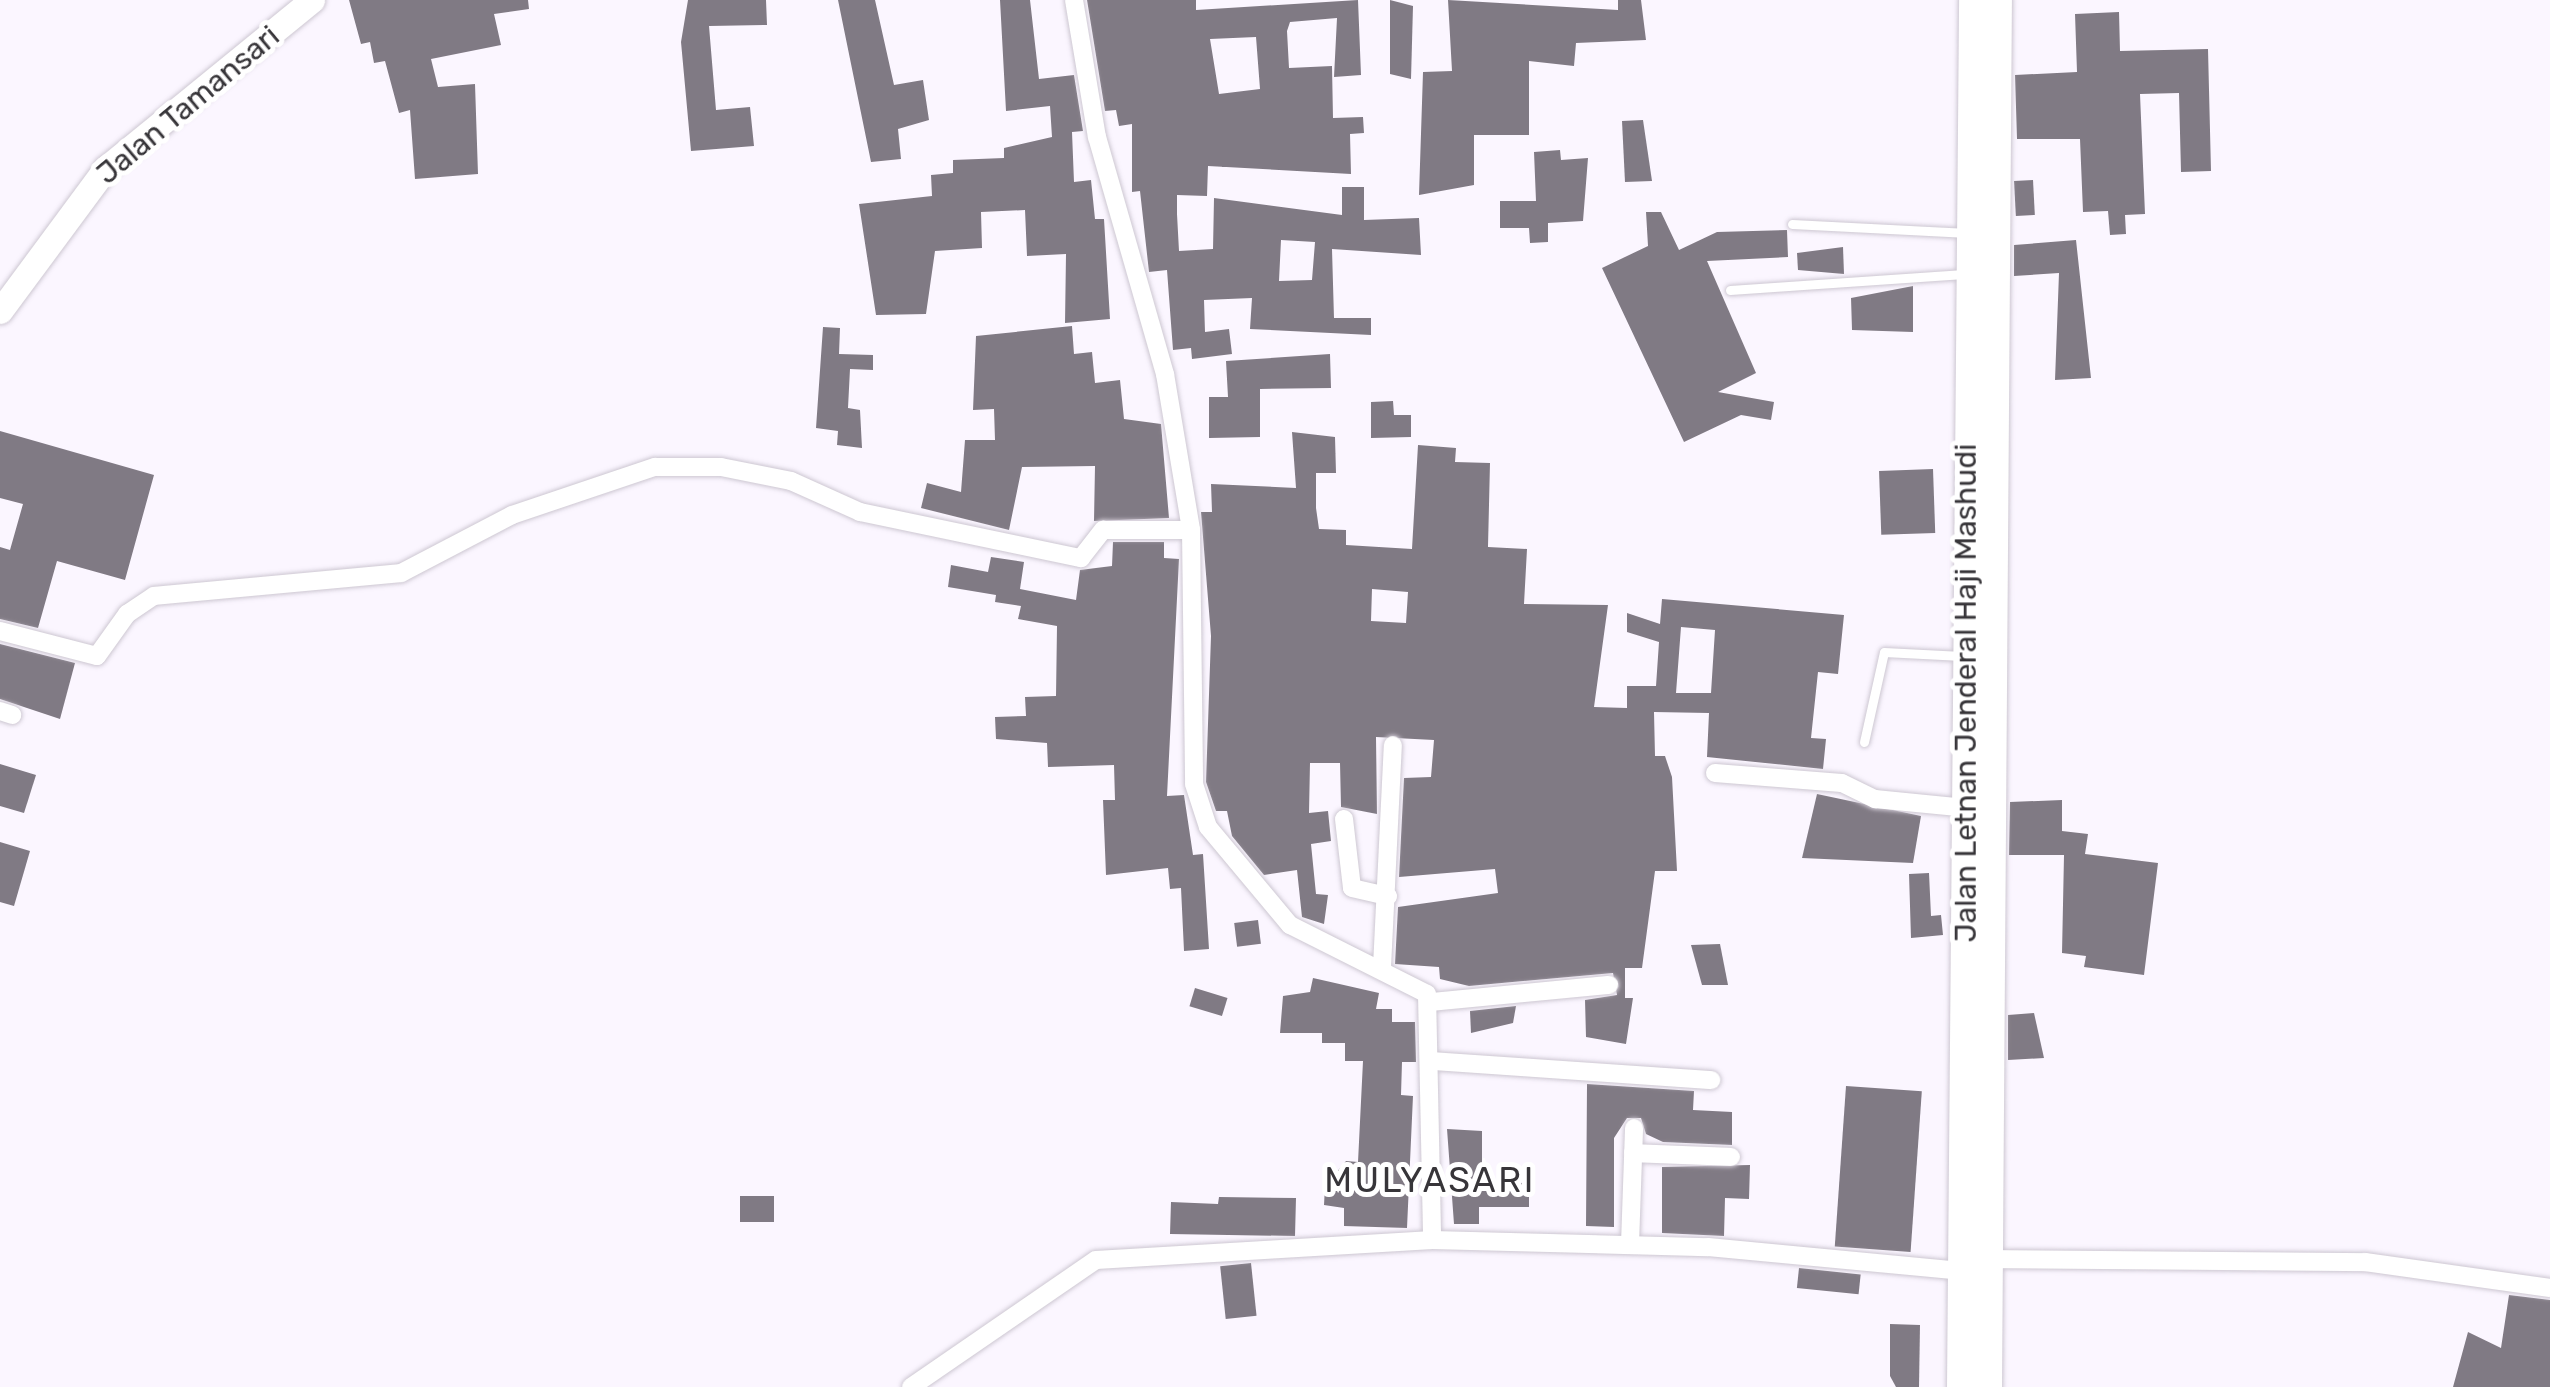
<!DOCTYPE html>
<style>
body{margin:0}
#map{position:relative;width:2550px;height:1387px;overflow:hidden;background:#fbf6ff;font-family:Rubik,sans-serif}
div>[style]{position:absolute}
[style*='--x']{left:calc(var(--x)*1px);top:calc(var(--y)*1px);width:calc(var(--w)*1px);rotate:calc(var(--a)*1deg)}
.building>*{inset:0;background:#807a84;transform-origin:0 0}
.roads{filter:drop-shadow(0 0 2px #cdc7d2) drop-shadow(0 0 2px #cdc7d2)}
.lane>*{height:9px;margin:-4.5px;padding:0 4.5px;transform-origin:4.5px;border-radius:4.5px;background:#fff}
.street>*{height:18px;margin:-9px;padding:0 9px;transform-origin:9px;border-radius:9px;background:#fff}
.secondary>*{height:25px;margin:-12.5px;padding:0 12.5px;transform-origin:12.5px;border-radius:12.5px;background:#fff}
.primary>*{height:28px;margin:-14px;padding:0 14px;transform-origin:14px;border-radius:14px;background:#fff}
span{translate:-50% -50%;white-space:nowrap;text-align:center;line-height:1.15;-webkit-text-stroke:10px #fff;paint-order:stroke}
.street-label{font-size:30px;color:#373539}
.quarter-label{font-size:35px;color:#373539;letter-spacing:2.5px}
</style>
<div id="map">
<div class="building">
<div style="clip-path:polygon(349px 0,528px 0,529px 9px,494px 14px,501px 45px,431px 59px,438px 87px,475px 84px,478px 174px,415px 179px,410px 110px,399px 113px,385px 61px,374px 63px,370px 42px,361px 44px)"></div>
<div style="clip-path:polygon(688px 0,766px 0,767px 25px,709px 26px,716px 110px,750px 107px,754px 146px,691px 151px,681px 42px)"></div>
<div style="clip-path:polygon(838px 0,875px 0,894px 85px,923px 80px,929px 120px,898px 129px,901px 159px,871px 162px)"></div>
<div style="clip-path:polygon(1000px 0,1030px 0,1039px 79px,1074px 75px,1083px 131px,1072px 132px,1074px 182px,1091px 180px,1095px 219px,1104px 219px,1110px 319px,1065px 323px,1066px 254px,1027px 256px,1025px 210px,981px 212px,982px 248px,935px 251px,926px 314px,876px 315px,859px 204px,932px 196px,931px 175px,953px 173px,953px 160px,1004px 158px,1004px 148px,1052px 137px,1050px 106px,1006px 111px)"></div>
<div style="clip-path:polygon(evenodd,1087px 0,1196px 0,1196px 10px,1358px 0,1361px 75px,1334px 77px,1337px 18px,1290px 22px,1287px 31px,1289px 68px,1332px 66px,1333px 118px,1363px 117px,1364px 133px,1350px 134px,1351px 174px,1208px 166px,1207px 196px,1177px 195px,1177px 214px,1179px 251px,1213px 249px,1214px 198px,1342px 215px,1342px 187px,1364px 187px,1364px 220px,1419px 218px,1421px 255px,1332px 249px,1334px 318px,1371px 318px,1371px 335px,1250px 329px,1252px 298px,1204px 300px,1205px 332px,1229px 329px,1232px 354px,1192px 359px,1191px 348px,1173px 350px,1167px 270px,1149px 272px,1140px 191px,1132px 192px,1132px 124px,1119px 126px,1116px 110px,1105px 111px,1087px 0,1256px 37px,1260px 89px,1219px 94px,1210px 39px,1256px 37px,1087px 0,1281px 240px,1315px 242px,1312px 280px,1279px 281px,1281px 240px)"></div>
<div style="clip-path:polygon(1390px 0,1413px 6px,1411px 79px,1390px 74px)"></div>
<div style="clip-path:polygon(1448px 0,1618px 10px,1618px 0,1641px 0,1646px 40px,1576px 43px,1574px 66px,1529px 61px,1529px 135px,1474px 135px,1474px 185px,1419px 195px,1423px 72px,1452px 71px)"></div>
<div style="clip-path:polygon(2119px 12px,2120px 51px,2208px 49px,2211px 171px,2181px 172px,2179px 93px,2140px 94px,2145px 214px,2125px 215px,2126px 234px,2110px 235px,2108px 211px,2083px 212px,2080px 139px,2017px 139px,2015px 75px,2077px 72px,2075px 14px)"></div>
<div style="clip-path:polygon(1643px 120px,1652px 181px,1625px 182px,1622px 121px)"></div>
<div style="clip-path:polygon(1560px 150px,1561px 160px,1588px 158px,1583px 221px,1548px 223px,1548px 242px,1530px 243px,1529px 228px,1500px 228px,1500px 201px,1536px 201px,1534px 152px)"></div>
<div style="left:2033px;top:180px;width:35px;height:19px;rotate:87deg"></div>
<div style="clip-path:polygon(1646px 212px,1661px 212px,1679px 250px,1717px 232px,1787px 230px,1788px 257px,1707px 261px,1756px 373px,1718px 392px,1774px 402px,1771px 420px,1741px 415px,1684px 442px,1602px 268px,1648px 246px)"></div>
<div style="clip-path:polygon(2076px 240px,2091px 378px,2055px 380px,2059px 273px,2014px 276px,2014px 245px)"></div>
<div style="clip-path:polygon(1843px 247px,1844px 274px,1798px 270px,1797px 253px)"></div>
<div style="clip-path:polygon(1913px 286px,1913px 332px,1852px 330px,1851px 298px)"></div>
<div style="clip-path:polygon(1072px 326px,1074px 354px,1092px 352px,1095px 383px,1120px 380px,1124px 419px,1161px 424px,1169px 518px,1094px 521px,1095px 466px,1022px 467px,1009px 530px,921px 508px,927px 483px,961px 492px,965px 440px,995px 440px,994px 409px,973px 410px,976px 336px)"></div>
<div style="clip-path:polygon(823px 327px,840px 328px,839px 354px,873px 355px,873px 370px,850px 369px,848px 408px,860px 410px,862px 448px,837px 445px,838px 431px,816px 428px)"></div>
<div style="clip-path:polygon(1330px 354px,1331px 388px,1260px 389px,1260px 437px,1209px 438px,1209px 397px,1228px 397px,1226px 361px)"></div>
<div style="clip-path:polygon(1393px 401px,1394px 415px,1411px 415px,1411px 437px,1371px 438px,1371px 402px)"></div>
<div style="clip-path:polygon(0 431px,154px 475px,125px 580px,57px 561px,38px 628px,0 619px,0 547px,10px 550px,23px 504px,0 498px)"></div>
<div style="clip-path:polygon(evenodd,1292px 432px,1335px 437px,1336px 473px,1316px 473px,1316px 508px,1319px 529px,1346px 530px,1346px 545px,1412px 549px,1418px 445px,1456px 448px,1455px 462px,1490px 463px,1488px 547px,1527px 549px,1524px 604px,1608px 605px,1594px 707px,1627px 708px,1627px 686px,1656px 686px,1659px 642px,1627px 632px,1627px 613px,1660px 624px,1662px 599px,1844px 615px,1838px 674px,1818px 672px,1811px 738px,1826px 739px,1823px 769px,1707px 757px,1709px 713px,1654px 712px,1655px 756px,1665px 756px,1672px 777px,1677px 871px,1655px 871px,1642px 968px,1625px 968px,1625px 998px,1633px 998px,1626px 1044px,1586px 1037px,1585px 1000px,1617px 995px,1613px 973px,1469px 986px,1440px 979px,1439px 967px,1395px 964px,1398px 907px,1498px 893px,1495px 869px,1399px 877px,1404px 778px,1431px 777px,1434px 740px,1376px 737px,1377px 814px,1341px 807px,1340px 763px,1310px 763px,1309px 813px,1328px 811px,1331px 841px,1311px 844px,1316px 894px,1328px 895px,1324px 924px,1302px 917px,1297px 870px,1264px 875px,1232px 836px,1227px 811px,1216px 811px,1206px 782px,1211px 636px,1201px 512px,1212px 512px,1211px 484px,1296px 488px,1292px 432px,1372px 589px,1408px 592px,1406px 623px,1371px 621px,1372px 589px,1292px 432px,1681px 627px,1715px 630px,1711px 693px,1676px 693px,1681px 627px)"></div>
<div style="left:1933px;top:469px;width:64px;height:54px;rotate:88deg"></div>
<div style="clip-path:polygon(1113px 542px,1164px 542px,1164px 558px,1179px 559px,1167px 796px,1184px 795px,1193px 855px,1203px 854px,1209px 949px,1184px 951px,1181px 888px,1170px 889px,1168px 868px,1106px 875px,1103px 800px,1115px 800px,1114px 765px,1048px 767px,1047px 743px,996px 739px,995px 717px,1026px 716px,1025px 697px,1056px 696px,1057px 626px,1018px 619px,1021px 606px,995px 602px,996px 595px,948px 587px,951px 565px,988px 572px,991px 557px,1024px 562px,1020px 589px,1076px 600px,1080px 570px,1112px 566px)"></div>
<div style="clip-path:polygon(0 644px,75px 663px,60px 719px,0 699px)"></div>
<div style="clip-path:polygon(0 764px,36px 775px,24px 813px,0 806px)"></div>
<div style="clip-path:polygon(1817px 794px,1921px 816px,1913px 863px,1802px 858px)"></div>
<div style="clip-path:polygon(2062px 800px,2062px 831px,2088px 834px,2085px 854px,2158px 863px,2144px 975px,2084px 967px,2086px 956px,2062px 953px,2064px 855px,2009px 855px,2010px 802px)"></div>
<div style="clip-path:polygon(0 842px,30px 851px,14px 906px,0 902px)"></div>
<div style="clip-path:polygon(1929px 873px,1931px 916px,1941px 915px,1943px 935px,1911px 938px,1909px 874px)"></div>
<div style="left:1258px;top:920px;width:24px;height:24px;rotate:83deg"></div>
<div style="clip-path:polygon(1720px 944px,1728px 985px,1702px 985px,1691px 945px)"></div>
<div style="clip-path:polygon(1313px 978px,1379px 993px,1376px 1009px,1392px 1009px,1392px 1022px,1415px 1022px,1416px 1062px,1402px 1062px,1401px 1095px,1413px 1096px,1407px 1228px,1344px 1226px,1344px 1208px,1324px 1205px,1325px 1186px,1346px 1161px,1358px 1162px,1363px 1061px,1345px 1061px,1345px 1043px,1322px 1043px,1322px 1033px,1280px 1033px,1283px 996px,1310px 992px)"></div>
<div style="left:1195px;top:988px;width:34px;height:19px;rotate:17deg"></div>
<div style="clip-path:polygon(1516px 1006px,1513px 1023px,1471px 1033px,1470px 1011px)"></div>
<div style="clip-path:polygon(2034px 1013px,2044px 1058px,2008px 1060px,2008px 1015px)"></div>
<div style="clip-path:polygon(1587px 1084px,1694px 1091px,1693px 1110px,1732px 1112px,1732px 1145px,1663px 1142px,1646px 1134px,1641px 1118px,1627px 1118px,1614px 1138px,1614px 1227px,1586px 1226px)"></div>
<div style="left:1846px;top:1086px;width:76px;height:161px;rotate:4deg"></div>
<div style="clip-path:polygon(1447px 1129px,1482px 1131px,1482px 1182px,1529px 1183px,1529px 1207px,1479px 1207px,1479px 1224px,1454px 1224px)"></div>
<div style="clip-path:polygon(1750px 1165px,1749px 1199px,1725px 1198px,1724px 1236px,1662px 1233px,1662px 1167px)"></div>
<div style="left:774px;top:1196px;width:26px;height:34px;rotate:90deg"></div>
<div style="clip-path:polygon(1219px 1197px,1296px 1198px,1295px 1236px,1170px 1234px,1171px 1202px,1218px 1204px)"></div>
<div style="left:1251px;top:1263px;width:53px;height:31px;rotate:84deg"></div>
<div style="left:1799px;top:1268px;width:62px;height:20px;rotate:6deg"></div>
<div style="clip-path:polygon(2509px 1295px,2550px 1300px,2550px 1387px,2453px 1387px,2468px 1332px,2501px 1348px)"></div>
<div style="clip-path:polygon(1890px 1324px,1920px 1325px,1919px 1387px,1896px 1387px,1890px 1376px)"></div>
</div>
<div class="roads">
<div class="lane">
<div style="--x:1792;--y:224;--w:176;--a:2.9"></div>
<div style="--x:1730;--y:290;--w:238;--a:-3.9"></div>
<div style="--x:1864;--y:742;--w:92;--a:-77.5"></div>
<div style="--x:1884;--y:652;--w:78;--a:2.9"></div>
</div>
<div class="street">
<div style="--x:1074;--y:0;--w:139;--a:80.5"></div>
<div style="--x:1097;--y:137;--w:247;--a:74"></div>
<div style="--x:1165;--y:374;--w:158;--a:80.5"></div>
<div style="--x:1191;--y:530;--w:254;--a:89.3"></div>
<div style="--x:1194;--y:784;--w:45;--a:72"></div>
<div style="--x:1208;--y:827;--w:128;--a:50.1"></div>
<div style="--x:1290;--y:925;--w:153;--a:26.7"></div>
<div style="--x:1427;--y:994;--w:246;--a:88.8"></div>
<div style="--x:0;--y:631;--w:100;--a:14.5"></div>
<div style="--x:97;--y:656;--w:52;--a:-54.5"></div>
<div style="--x:127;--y:614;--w:32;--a:-34"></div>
<div style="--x:154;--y:596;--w:248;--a:-5.3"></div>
<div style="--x:401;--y:573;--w:125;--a:-27.6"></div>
<div style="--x:512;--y:515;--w:151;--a:-18.6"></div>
<div style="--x:655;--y:467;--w:66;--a:0"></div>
<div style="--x:721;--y:467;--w:71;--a:11.3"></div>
<div style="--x:791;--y:481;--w:76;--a:24.2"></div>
<div style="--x:860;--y:512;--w:226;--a:11.8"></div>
<div style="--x:1081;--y:558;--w:36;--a:-52"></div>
<div style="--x:1103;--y:530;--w:88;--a:0"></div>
<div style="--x:0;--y:711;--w:13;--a:18"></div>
<div style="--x:1715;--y:773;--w:127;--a:4.5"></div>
<div style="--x:1842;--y:783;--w:37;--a:26"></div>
<div style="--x:1875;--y:799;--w:91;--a:5.6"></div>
<div style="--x:1344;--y:819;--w:69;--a:83.4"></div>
<div style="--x:1352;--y:888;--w:37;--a:13"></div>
<div style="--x:1382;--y:967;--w:222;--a:-87.2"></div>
<div style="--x:1431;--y:1002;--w:179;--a:-5.5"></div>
<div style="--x:1432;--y:1061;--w:280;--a:3.9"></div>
<div style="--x:1633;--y:1153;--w:98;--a:2.3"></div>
<div style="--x:1630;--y:1244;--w:116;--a:-88"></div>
<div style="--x:1989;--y:1259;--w:376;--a:0.5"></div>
<div style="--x:2365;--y:1262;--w:187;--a:8"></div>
<div style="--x:911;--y:1387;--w:224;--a:-34.5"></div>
<div style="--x:1096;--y:1260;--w:337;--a:-3.4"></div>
<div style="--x:1432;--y:1240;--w:276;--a:1.5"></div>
<div style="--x:1708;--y:1247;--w:254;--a:5.4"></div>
</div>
<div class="secondary">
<div style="--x:0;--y:311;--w:178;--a:-53.5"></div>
<div style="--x:106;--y:168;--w:266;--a:-39.2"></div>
</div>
<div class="primary">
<div style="--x:1961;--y:1387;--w:1387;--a:-89.5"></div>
<div style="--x:1988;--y:1387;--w:1387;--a:-89.59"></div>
</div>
</div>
<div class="street-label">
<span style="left:188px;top:105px;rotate:-40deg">Jalan Tamansari</span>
<span style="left:1966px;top:693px;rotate:-90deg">Jalan Letnan Jenderal Haji Mashudi</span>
</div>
<div class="quarter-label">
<span style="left:1430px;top:1180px">MULYASARI</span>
</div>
</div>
